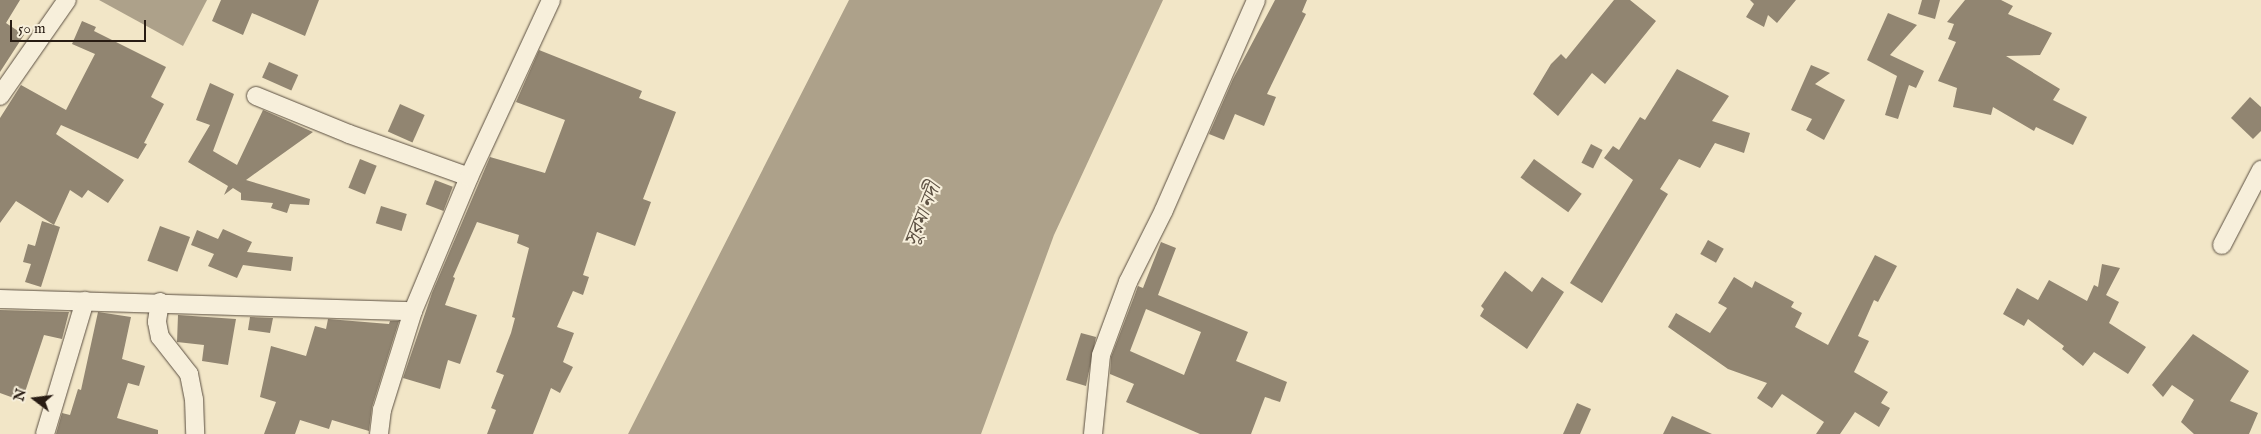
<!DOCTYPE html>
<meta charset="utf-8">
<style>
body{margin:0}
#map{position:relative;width:2261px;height:434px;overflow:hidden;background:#f2e6c7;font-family:"IM FELL English","Noto Serif Bengali",serif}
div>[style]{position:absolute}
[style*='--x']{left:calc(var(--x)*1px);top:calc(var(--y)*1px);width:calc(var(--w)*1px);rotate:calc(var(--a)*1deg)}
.water>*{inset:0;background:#ada18a}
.building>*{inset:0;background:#918571;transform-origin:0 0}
.roads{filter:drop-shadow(0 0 1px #5a4e40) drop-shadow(0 0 1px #5a4e40)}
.minor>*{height:18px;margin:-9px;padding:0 9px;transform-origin:9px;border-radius:9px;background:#f7efdb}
span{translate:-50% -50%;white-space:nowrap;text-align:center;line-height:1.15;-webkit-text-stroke:4px #f7efdb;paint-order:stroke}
.water-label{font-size:20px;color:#5d5143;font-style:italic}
.north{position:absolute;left:10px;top:374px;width:50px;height:50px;-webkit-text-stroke:4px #f7efdb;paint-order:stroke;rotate:285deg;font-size:14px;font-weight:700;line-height:20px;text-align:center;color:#281c13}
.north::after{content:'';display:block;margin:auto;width:18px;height:22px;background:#281c13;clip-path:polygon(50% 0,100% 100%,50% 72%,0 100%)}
.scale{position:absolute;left:10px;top:20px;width:136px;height:22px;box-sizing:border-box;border:2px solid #281c13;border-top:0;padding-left:6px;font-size:15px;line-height:18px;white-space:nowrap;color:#281c13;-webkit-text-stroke:4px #f7efdb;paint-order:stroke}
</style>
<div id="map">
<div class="water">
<div style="clip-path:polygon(99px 0,207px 0,183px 46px)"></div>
<div style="clip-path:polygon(849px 0,1163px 0,1054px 235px,981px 434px,628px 434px)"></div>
</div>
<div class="building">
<div style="clip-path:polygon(0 0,20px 0,6px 23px,24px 35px,0 72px)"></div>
<div style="clip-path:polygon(221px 0,319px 0,305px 36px,252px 13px,243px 35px,212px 21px)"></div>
<div style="clip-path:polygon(1275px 0,1307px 0,1302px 12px,1306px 14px,1267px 94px,1276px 97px,1264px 126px,1235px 114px,1224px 140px,1209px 134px,1233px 79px)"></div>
<div style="clip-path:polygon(1614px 0,1630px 0,1656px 21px,1605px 84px,1592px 73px,1558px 116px,1533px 94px,1551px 64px,1561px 54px,1566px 59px)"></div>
<div style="clip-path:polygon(1750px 0,1796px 0,1777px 23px,1768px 15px,1764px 27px,1746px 17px,1754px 4px)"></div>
<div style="clip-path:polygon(1922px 0,1940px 0,1935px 19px,1918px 14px)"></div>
<div style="clip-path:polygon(1965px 0,2001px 0,2013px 6px,2008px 14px,2052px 33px,2040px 55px,2006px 56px,2060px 89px,2053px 100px,2087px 117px,2073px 145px,2036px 127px,2034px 131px,1993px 107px,1991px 115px,1953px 107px,1957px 88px,1938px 81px,1956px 42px,1948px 39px,1954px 24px,1947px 22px)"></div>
<div style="clip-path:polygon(1888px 13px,1917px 25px,1890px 55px,1924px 71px,1916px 88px,1909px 85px,1898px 119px,1885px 115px,1897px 76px,1867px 60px)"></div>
<div style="clip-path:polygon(82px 21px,96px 27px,94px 31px,166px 67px,151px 97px,164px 104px,144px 143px,147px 144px,138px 159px,61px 125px,56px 134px,124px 180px,108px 203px,88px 190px,82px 198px,70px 190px,54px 225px,16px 201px,0 223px,0 118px,21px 85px,66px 110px,95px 54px,72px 44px)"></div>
<div style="clip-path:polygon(539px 50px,642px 91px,639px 98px,676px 112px,643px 199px,651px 202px,635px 246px,597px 232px,583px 275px,589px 277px,583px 295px,573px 291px,557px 327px,574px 333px,563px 362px,573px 367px,560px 393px,551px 388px,533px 434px,487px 434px,496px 410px,491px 408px,504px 375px,496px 372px,511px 333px,515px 318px,512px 317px,529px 248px,517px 243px,519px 235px,477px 222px,453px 277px,455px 278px,445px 305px,477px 315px,460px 364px,448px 360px,440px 389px,403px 378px,432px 293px,490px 157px,545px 173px,565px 120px,516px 102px)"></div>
<div style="left:269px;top:62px;width:32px;height:17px;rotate:24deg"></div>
<div style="clip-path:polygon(1811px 65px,1830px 73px,1815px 84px,1845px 100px,1824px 140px,1806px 130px,1812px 119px,1791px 110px)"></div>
<div style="clip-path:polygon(1677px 69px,1729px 96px,1712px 121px,1750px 133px,1744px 153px,1715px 143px,1700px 168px,1679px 159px,1660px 189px,1668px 194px,1602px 303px,1570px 283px,1633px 180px,1604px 158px,1613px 146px,1619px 150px,1640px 117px,1645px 120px)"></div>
<div style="clip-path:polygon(210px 83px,234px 94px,213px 151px,237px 165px,263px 110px,313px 132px,246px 180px,310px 199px,309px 205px,290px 204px,287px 213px,271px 208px,273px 203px,241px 200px,241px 193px,233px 188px,224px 195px,228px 186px,188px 162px,210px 125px,196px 120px)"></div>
<div style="clip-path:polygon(2250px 97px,2261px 107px,2261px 131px,2253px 139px,2231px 118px)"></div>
<div style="left:400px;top:104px;width:27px;height:30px;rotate:24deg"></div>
<div style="left:1591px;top:144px;width:13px;height:21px;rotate:27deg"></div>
<div style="left:360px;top:159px;width:18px;height:31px;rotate:22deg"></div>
<div style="left:1534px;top:159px;width:59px;height:23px;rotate:36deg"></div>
<div style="left:435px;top:180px;width:19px;height:26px;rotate:21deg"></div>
<div style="left:381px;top:206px;width:27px;height:18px;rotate:17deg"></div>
<div style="clip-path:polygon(42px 221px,60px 227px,41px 287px,25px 282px,31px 264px,23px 262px,28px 244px,35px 246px)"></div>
<div style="left:160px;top:226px;width:32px;height:37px;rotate:20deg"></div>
<div style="clip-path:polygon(223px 229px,252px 242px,247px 252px,293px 257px,291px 271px,243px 265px,237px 278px,208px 266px,214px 254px,191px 245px,197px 230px,218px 239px)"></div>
<div style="left:1708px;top:240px;width:18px;height:16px;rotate:29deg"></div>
<div style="clip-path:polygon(evenodd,1161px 242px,1176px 248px,1158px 295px,1248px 332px,1236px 361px,1287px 382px,1280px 402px,1265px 397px,1251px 434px,1200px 434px,1126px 402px,1134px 384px,1110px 374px,1111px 357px,1134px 297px,1138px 286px,1143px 288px,1161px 242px,1146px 309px,1201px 332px,1184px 375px,1130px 351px,1146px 309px)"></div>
<div style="clip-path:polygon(1875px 255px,1897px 266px,1878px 302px,1874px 300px,1858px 336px,1869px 341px,1854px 372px,1888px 392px,1881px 403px,1890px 408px,1879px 427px,1855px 412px,1840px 434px,1816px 434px,1824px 422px,1782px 394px,1772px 408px,1757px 398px,1767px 383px,1728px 369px,1668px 327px,1676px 313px,1710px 333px,1727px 308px,1718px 303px,1734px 277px,1752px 288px,1755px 281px,1794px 302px,1791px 307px,1802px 313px,1795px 327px,1828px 345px)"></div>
<div style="clip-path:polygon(2102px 264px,2120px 268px,2106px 295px,2119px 302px,2109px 323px,2146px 347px,2128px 374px,2094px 352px,2083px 366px,2062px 349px,2064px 346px,2028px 319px,2024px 326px,2003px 314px,2017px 288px,2038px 300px,2049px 280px,2087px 301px,2094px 285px,2098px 287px)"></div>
<div style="clip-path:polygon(1505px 271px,1532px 292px,1542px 277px,1564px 292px,1527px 349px,1480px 316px,1484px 309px,1481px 306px)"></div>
<div style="clip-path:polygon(0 310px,69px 312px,62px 339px,44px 335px,22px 401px,0 393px)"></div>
<div style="clip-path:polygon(98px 312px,131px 317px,122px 359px,145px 366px,139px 386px,128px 383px,117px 418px,158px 430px,158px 434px,56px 434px,62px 413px,70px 415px,78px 389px,81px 390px)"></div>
<div style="clip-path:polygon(178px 315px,236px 319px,228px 365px,202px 361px,204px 345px,177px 342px)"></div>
<div style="clip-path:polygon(250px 317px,273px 318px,270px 333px,248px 330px)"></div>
<div style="clip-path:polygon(328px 319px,389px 324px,390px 321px,399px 321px,372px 407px,369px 431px,332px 420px,329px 429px,300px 420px,295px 434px,264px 434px,276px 402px,260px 397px,271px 346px,306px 356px,315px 326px,326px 329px)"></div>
<div style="clip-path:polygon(1081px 333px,1096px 337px,1086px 386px,1066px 380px)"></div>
<div style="clip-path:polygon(2193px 334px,2249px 371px,2230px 401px,2258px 413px,2249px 434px,2194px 434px,2181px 422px,2194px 400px,2172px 385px,2163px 397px,2152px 385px)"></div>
<div style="clip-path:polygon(1577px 403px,1591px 409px,1580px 434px,1563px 434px)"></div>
<div style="clip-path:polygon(1672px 416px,1712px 434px,1663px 434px)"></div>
</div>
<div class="roads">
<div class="minor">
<div style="--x:0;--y:96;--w:117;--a:-55.1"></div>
<div style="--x:256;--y:96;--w:100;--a:22.2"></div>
<div style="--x:349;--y:134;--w:127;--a:19.7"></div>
<div style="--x:2222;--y:245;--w:85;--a:-62.5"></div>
<div style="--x:0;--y:299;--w:413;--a:1.7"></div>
<div style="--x:413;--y:311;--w:145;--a:-67.3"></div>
<div style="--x:469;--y:177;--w:195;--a:-65.1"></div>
<div style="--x:160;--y:302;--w:20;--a:99"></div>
<div style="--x:157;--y:322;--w:15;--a:79"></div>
<div style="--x:160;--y:337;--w:47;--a:51.9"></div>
<div style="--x:189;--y:374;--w:25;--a:79"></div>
<div style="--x:194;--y:399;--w:35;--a:88"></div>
<div style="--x:45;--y:434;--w:139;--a:-73.3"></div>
<div style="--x:379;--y:434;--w:24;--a:-83"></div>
<div style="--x:382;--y:410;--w:104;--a:-72.6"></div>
<div style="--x:1093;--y:434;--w:79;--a:-84.2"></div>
<div style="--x:1101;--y:355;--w:78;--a:-69.7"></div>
<div style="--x:1128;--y:282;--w:80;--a:-63.4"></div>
<div style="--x:1164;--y:210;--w:229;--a:-66.3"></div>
</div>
</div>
<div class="water-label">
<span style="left:923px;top:215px;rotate:-68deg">সুরমা নদী</span>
</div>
<div class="north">N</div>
<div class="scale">50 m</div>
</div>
